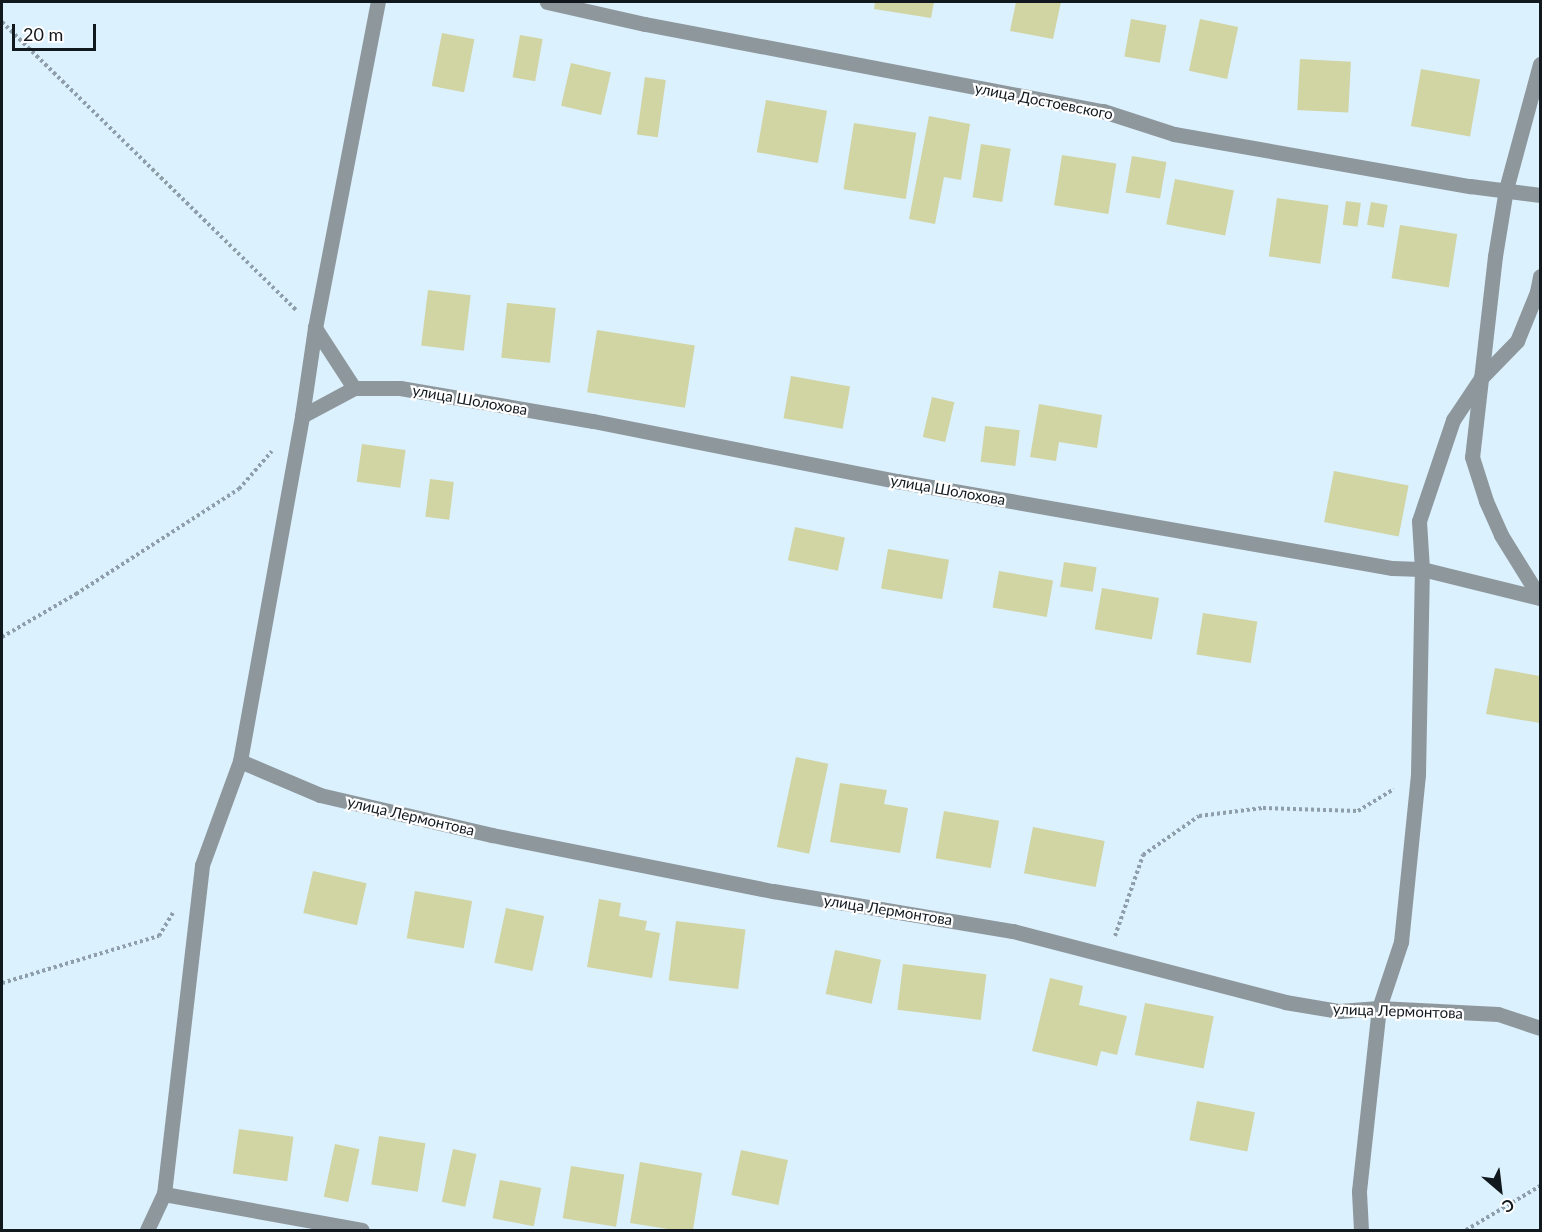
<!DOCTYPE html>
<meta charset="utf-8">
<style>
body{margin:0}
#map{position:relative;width:1542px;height:1232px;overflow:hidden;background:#dbf1fe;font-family:Lato,sans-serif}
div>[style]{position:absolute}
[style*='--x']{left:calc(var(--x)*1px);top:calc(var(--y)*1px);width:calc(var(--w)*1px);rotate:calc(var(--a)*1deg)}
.building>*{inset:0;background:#d1d4a3;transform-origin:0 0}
.path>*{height:4px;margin-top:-2px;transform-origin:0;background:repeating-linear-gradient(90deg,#8e9fa9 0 3px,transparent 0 6px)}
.minor>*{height:15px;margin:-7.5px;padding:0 7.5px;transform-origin:7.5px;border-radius:7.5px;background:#8e979c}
span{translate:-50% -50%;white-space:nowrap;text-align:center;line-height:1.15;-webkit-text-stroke:4.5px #fff;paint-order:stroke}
.street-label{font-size:15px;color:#11191e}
.frame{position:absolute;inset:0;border:3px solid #11191e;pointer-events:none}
.north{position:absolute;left:1470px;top:1160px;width:60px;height:60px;-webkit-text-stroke:4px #fff;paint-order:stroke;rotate:152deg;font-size:16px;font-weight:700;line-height:24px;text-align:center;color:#11191e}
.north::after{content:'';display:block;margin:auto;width:21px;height:27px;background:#11191e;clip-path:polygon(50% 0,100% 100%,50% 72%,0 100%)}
.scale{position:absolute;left:12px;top:24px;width:84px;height:27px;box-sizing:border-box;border:3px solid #11191e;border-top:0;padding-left:8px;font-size:18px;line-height:21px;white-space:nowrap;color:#11191e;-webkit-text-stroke:4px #fff;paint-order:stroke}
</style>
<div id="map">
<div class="building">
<div style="clip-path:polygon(875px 2px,934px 2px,931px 18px,874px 9px)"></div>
<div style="clip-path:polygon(1016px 2px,1061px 2px,1053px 39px,1010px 31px)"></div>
<div style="left:1131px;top:19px;width:36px;height:38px;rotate:10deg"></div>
<div style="left:1200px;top:19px;width:39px;height:53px;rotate:12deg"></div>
<div style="left:442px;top:33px;width:33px;height:54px;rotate:11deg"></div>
<div style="left:520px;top:35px;width:23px;height:43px;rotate:10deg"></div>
<div style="left:1300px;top:59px;width:51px;height:51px;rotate:3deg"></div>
<div style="left:571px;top:63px;width:41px;height:44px;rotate:13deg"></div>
<div style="left:1421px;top:69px;width:60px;height:58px;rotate:10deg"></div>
<div style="left:645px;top:77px;width:21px;height:58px;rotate:8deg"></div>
<div style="left:766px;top:100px;width:62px;height:53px;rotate:10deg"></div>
<div style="clip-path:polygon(929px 116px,970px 124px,961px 180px,944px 177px,935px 224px,909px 219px)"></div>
<div style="left:854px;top:123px;width:63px;height:67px;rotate:9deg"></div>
<div style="left:981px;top:144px;width:30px;height:54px;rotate:9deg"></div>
<div style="left:1062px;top:155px;width:55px;height:51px;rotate:9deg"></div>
<div style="left:1132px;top:156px;width:35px;height:37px;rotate:10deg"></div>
<div style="left:1175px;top:179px;width:60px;height:46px;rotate:11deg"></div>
<div style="left:1277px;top:198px;width:52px;height:59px;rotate:8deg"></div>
<div style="left:1346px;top:201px;width:15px;height:24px;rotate:8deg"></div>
<div style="left:1371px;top:202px;width:17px;height:23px;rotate:10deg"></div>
<div style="left:1400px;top:225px;width:58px;height:54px;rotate:9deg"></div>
<div style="left:428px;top:290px;width:43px;height:56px;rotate:7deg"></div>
<div style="left:507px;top:303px;width:49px;height:55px;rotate:6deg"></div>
<div style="left:597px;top:330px;width:99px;height:63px;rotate:9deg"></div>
<div style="left:791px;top:376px;width:60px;height:43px;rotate:10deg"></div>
<div style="left:932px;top:397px;width:23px;height:41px;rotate:13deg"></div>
<div style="clip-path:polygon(1039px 404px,1102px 415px,1097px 448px,1059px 442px,1056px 461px,1030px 457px)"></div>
<div style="left:985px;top:426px;width:35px;height:36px;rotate:7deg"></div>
<div style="left:362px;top:444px;width:44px;height:38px;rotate:8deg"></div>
<div style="left:1334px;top:471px;width:76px;height:52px;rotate:11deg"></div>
<div style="left:430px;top:479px;width:24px;height:38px;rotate:7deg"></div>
<div style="left:795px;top:527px;width:51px;height:34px;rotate:12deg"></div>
<div style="left:888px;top:549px;width:62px;height:40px;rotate:10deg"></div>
<div style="left:1064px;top:562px;width:33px;height:25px;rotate:9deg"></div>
<div style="left:999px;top:571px;width:55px;height:37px;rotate:10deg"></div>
<div style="left:1102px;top:588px;width:58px;height:42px;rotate:10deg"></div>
<div style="left:1203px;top:613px;width:55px;height:42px;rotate:9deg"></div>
<div style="clip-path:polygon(1495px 668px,1540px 676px,1540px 723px,1486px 714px)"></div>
<div style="left:796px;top:757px;width:33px;height:92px;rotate:12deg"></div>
<div style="clip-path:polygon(840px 783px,887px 790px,884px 804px,908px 808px,900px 853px,830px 842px)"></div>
<div style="left:944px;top:811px;width:56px;height:48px;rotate:10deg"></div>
<div style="left:1033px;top:827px;width:73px;height:47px;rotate:11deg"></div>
<div style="left:313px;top:871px;width:55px;height:43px;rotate:13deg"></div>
<div style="left:415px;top:891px;width:58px;height:48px;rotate:10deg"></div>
<div style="clip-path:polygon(599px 899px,621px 903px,619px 916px,647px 921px,645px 930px,660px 933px,652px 978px,587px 967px)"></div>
<div style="left:506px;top:908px;width:39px;height:56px;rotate:12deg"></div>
<div style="left:676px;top:921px;width:70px;height:60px;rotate:7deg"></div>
<div style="left:835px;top:950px;width:47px;height:45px;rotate:12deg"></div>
<div style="left:903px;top:964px;width:84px;height:46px;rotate:7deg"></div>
<div style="clip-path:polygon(1050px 978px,1083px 986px,1079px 1005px,1127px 1016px,1117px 1055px,1101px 1051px,1097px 1066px,1032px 1051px)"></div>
<div style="left:1145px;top:1003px;width:70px;height:53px;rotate:11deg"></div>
<div style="left:1197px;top:1101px;width:59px;height:40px;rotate:11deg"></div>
<div style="left:239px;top:1129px;width:55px;height:45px;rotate:8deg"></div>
<div style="left:379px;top:1136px;width:47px;height:49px;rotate:9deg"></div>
<div style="left:335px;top:1144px;width:25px;height:54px;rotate:12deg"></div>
<div style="left:453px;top:1149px;width:24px;height:54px;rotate:12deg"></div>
<div style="left:741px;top:1150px;width:48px;height:46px;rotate:12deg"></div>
<div style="clip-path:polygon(640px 1162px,702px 1173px,693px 1230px,674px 1230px,630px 1223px)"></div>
<div style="left:571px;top:1166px;width:54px;height:53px;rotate:9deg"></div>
<div style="left:500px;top:1180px;width:42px;height:39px;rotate:11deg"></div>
</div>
<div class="path">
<div style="--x:2;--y:22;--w:413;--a:44.4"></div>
<div style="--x:2;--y:637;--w:86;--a:-30.2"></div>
<div style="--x:76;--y:594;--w:194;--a:-32.8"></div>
<div style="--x:239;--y:489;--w:50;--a:-49"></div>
<div style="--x:1115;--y:936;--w:86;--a:-70.9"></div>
<div style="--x:1143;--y:855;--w:68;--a:-34.9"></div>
<div style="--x:1199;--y:816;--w:64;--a:-7.1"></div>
<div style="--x:1263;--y:808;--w:95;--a:1.8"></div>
<div style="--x:1358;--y:811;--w:42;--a:-31.4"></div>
<div style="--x:2;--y:983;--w:164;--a:-16.7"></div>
<div style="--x:159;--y:936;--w:27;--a:-59"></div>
<div style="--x:1466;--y:1230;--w:86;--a:-30.7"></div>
</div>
<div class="minor">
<div style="--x:547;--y:2;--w:100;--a:12.7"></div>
<div style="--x:645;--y:24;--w:466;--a:10.8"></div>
<div style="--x:1103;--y:111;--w:75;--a:17.9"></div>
<div style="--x:1174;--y:134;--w:301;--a:10"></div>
<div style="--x:1470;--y:186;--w:71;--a:7.3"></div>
<div style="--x:1540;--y:64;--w:130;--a:105.2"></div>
<div style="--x:1506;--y:189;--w:68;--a:99.3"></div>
<div style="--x:1495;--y:256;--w:202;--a:96.5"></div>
<div style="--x:1472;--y:457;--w:46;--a:72.3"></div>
<div style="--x:1486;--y:501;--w:37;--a:66"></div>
<div style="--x:1501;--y:535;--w:74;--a:58.2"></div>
<div style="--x:354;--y:388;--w:46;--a:0"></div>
<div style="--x:400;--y:388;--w:196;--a:9.7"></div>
<div style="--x:593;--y:421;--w:310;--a:11.2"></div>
<div style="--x:897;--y:481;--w:503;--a:9.97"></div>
<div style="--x:1392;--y:568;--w:30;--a:2"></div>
<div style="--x:1422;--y:569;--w:122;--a:13.8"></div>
<div style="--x:302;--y:416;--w:59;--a:-28.3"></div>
<div style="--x:354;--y:388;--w:72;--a:-123"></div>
<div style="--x:315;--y:328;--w:332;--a:-79.1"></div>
<div style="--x:240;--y:761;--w:87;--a:23"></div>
<div style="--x:320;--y:795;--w:177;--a:13.1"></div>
<div style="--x:492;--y:835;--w:287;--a:11.3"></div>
<div style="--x:773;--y:891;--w:243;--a:9.5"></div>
<div style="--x:1013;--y:931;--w:281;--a:14.6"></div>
<div style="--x:1285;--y:1002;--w:55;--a:9.5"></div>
<div style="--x:1339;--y:1011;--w:40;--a:-4.3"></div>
<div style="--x:1379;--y:1008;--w:119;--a:2.9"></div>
<div style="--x:1498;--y:1014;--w:44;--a:18.4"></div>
<div style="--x:164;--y:1194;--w:201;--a:10.3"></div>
<div style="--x:147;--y:1230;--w:40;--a:-65"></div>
<div style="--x:164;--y:1194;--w:331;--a:-83.4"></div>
<div style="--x:202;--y:865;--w:111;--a:-69.9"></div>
<div style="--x:240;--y:761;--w:351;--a:-79.8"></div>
<div style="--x:302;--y:416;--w:89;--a:-81.6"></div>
<div style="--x:1361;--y:1230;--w:39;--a:-93"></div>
<div style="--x:1359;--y:1191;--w:184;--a:-83.8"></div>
<div style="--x:1379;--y:1008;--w:70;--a:-71.6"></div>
<div style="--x:1401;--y:942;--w:169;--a:-84.2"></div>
<div style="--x:1418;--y:774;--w:205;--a:-88.9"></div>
<div style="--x:1422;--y:569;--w:48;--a:-93.6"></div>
<div style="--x:1419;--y:521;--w:107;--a:-71.4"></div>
<div style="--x:1453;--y:420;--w:50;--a:-56.3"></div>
<div style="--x:1481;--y:378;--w:52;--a:-45.8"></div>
<div style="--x:1517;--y:341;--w:53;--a:-67.8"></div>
<div style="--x:1537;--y:292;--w:16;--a:-79"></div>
</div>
<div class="street-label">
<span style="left:1044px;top:101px;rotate:11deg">улица Достоевского</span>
<span style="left:470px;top:400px;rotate:10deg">улица Шолохова</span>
<span style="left:948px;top:490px;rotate:10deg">улица Шолохова</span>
<span style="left:411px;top:816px;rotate:13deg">улица Лермонтова</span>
<span style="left:888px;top:910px;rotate:9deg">улица Лермонтова</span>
<span style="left:1398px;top:1011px;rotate:2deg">улица Лермонтова</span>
</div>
<div class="frame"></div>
<div class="north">С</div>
<div class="scale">20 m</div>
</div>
